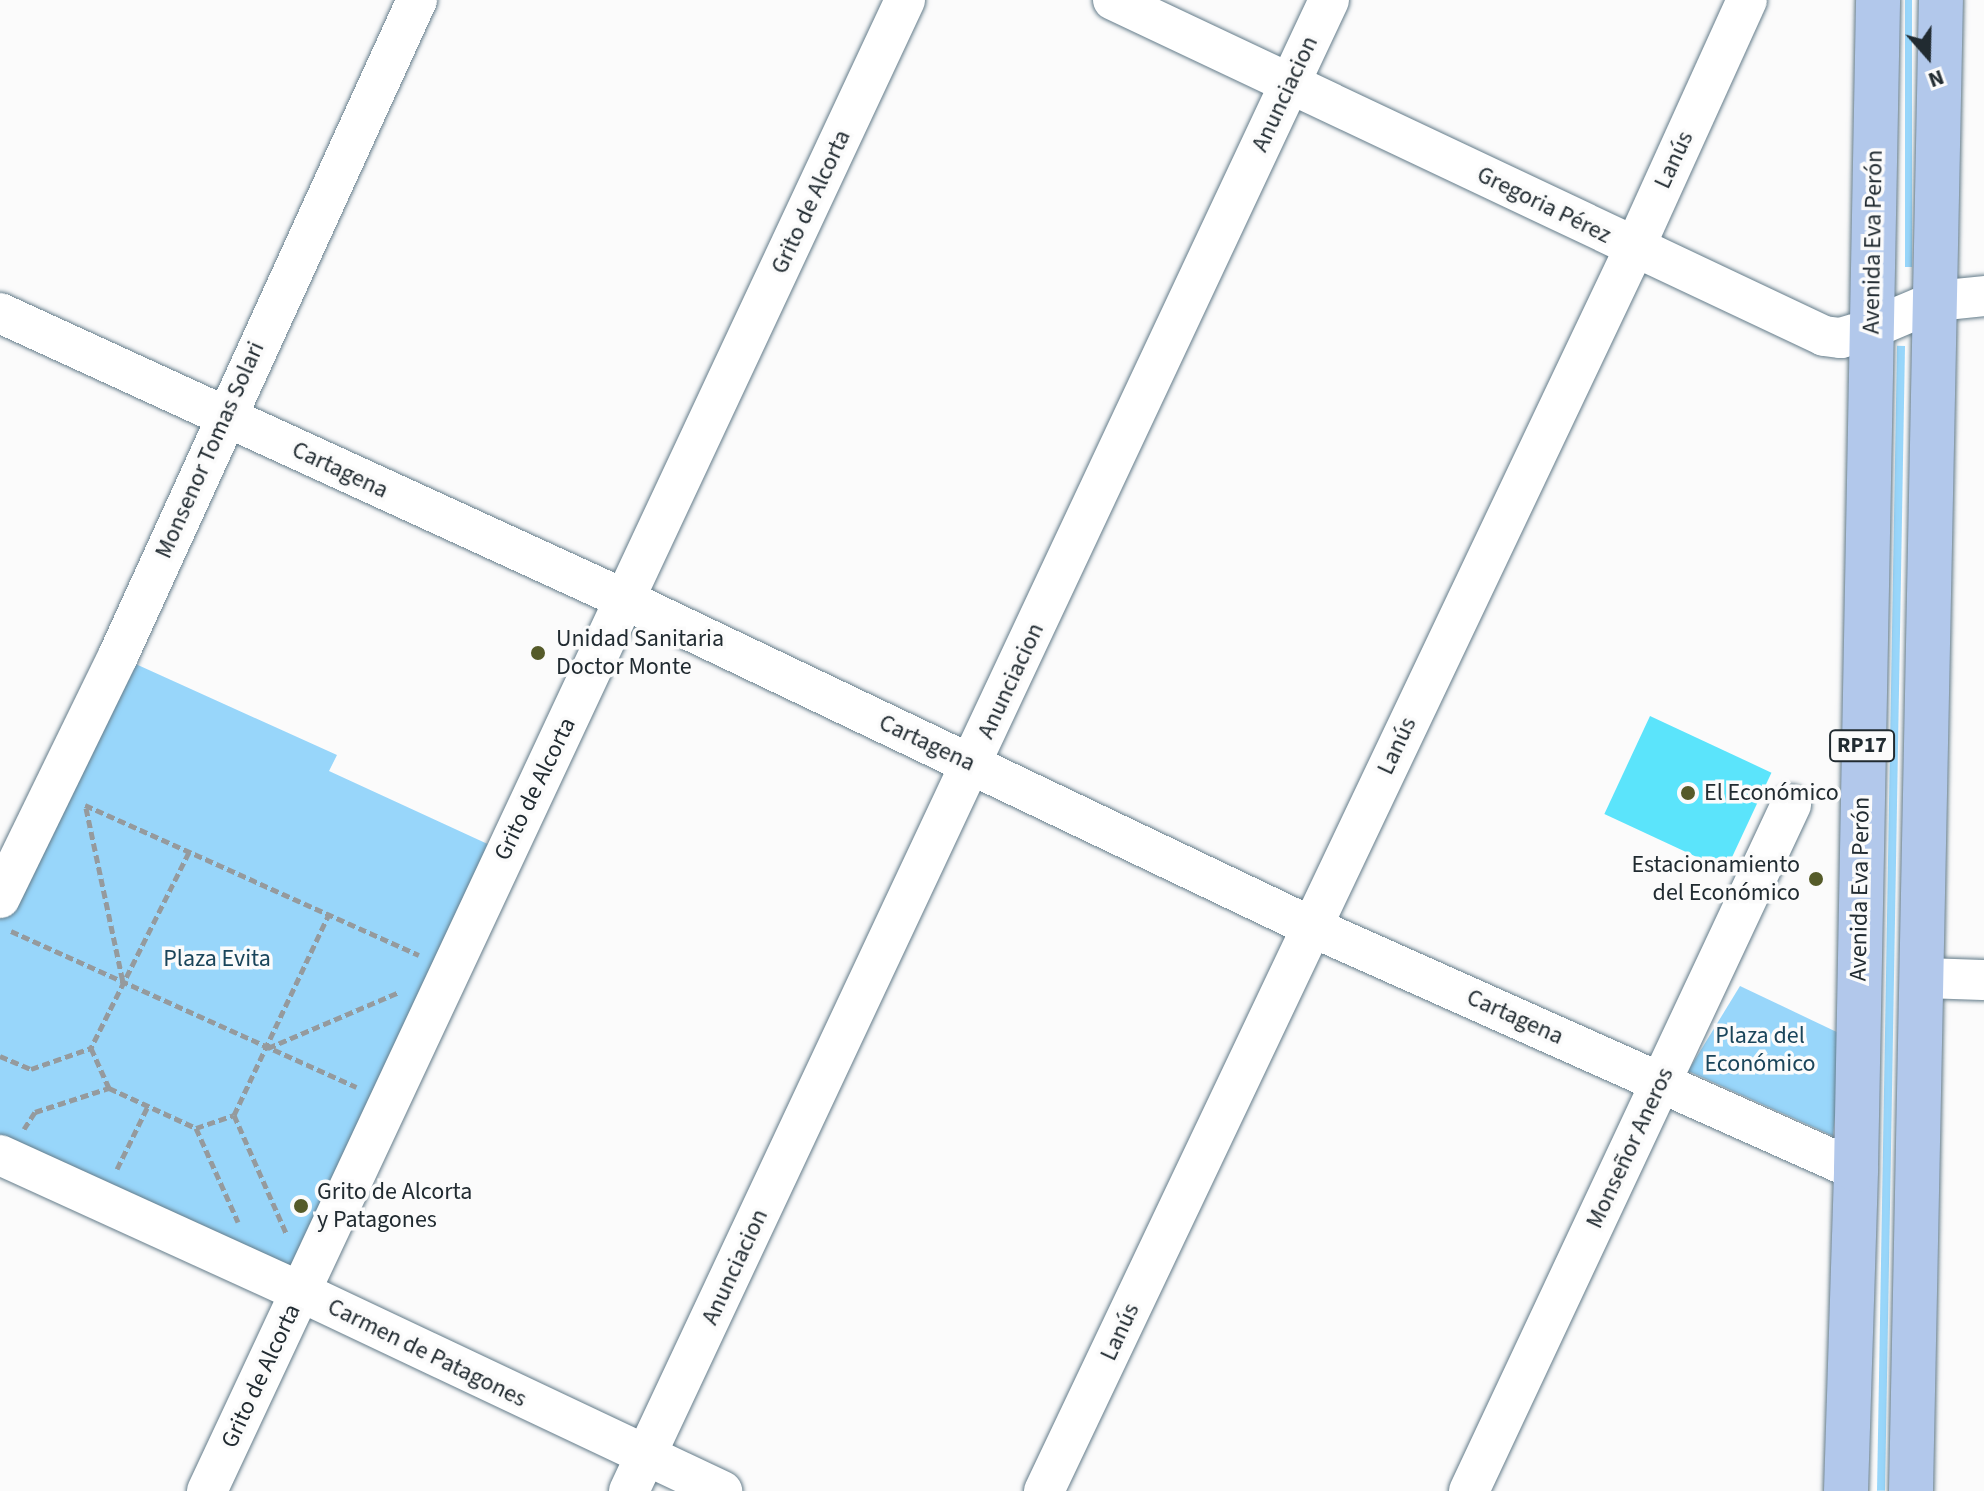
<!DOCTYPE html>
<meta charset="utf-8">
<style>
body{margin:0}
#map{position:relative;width:1984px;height:1491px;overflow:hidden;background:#fbfbfb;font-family:"Source Sans 3",sans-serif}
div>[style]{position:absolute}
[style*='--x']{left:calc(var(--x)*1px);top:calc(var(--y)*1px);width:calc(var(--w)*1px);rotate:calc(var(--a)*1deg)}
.green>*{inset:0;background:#98d6fa;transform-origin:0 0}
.building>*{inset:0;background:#5be4fb;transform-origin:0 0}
.path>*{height:5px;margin-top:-2.5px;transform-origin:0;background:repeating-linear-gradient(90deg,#959a9d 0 8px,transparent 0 12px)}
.roads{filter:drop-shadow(0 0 2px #647c8a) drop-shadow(0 0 2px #647c8a)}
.minor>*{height:40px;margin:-20px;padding:0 20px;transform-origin:20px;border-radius:20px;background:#fff}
.primary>*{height:44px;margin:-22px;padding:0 22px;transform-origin:22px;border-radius:22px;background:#b2c8eb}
.dots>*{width:22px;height:22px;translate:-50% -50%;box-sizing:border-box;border:4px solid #fbfbfb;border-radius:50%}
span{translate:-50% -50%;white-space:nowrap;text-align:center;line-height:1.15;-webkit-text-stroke:7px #fbfbfb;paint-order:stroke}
.shield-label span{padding:2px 6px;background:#fbfbfb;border:2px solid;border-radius:6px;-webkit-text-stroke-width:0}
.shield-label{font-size:22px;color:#212b31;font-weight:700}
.street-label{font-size:24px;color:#212b31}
.poi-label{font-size:24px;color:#212b31}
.left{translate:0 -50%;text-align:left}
.right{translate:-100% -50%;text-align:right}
.park-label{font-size:24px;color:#1a455b}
.north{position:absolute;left:1888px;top:16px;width:80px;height:80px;-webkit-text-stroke:6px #fbfbfb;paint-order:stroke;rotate:160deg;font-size:22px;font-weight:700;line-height:32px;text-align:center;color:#212b31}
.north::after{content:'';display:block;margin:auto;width:28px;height:36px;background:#212b31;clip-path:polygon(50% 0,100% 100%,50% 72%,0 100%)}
</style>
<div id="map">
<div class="green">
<div style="left:1905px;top:0;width:7px;height:267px"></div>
<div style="left:1905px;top:346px;width:1145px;height:8px;rotate:91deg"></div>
<div style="clip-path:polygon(118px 656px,337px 755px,329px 771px,505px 852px,301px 1292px,0 1155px,0 898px)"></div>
<div style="clip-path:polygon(1740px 986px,1843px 1035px,1833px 1136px,1688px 1071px)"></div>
</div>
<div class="building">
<div style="left:1650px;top:716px;width:134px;height:108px;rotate:25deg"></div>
</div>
<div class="path">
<div style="--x:85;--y:805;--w:366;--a:24.2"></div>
<div style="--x:86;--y:808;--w:178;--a:78"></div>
<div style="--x:189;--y:852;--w:219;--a:116.6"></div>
<div style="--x:91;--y:1048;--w:44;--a:65.8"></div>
<div style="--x:109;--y:1088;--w:96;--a:24.7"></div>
<div style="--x:196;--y:1128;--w:40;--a:-18.9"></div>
<div style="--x:234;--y:1115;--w:222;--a:-64.7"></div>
<div style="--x:11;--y:931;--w:379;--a:24.3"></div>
<div style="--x:268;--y:1048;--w:142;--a:-23.1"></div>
<div style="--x:0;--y:1056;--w:34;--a:23"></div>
<div style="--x:31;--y:1069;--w:64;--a:-19.3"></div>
<div style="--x:234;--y:1115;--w:131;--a:66.2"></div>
<div style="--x:196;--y:1128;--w:103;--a:65.9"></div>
<div style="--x:24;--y:1129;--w:20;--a:-57"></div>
<div style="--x:35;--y:1112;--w:78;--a:-18"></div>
<div style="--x:117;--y:1169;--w:70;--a:-63.8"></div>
</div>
<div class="roads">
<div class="minor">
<div style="--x:1113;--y:0;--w:786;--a:25.29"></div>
<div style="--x:1824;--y:336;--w:17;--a:7"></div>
<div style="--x:1841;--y:338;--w:30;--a:-17"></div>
<div style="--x:1870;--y:329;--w:72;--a:-23"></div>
<div style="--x:1936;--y:301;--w:48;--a:-5.9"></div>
<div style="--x:0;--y:313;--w:689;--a:24.63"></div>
<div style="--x:626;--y:600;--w:760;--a:25.49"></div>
<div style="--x:1312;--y:927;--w:596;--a:24.07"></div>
<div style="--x:0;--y:898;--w:269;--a:-64"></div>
<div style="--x:118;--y:656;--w:721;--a:-65.5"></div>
<div style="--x:1924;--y:978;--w:60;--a:1.9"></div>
<div style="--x:0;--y:1155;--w:331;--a:24.5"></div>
<div style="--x:301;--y:1292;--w:466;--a:25.3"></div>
<div style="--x:207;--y:1491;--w:1646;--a:-64.91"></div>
<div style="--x:629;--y:1491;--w:1647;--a:-64.85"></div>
<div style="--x:1044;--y:1491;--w:1375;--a:-64.59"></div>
<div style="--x:1634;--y:249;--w:273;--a:-65.6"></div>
<div style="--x:1469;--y:1491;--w:758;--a:-64.86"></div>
</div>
<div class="primary">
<div style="--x:1846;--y:1491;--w:321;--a:-88.2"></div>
<div style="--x:1856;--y:1170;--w:1170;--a:-88.92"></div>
<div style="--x:1911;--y:1491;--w:1491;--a:-88.85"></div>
</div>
</div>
<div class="dots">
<div style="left:538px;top:653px;background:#555b29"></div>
<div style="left:1688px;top:793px;background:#555b29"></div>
<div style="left:1816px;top:879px;background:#555b29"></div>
<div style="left:301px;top:1206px;background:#555b29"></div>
</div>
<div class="shield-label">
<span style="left:1862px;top:746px">RP17</span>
</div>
<div class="street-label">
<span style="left:1285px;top:94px;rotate:-65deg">Anunciacion</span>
<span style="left:1674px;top:160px;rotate:-65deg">Lanús</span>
<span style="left:811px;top:202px;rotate:-65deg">Grito de Alcorta</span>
<span style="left:1544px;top:205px;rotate:26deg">Gregoria Pérez</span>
<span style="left:1873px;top:242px;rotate:-89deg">Avenida Eva Perón</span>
<span style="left:210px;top:450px;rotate:-66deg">Monsenor Tomas Solari</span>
<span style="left:340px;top:470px;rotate:25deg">Cartagena</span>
<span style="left:1011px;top:681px;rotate:-65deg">Anunciacion</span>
<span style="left:927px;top:743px;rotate:25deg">Cartagena</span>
<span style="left:1397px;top:746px;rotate:-65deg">Lanús</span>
<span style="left:535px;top:789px;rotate:-64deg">Grito de Alcorta</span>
<span style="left:1860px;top:889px;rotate:-89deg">Avenida Eva Perón</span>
<span style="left:1515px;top:1017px;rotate:24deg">Cartagena</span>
<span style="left:1630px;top:1148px;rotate:-65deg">Monseñor Aneros</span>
<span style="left:735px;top:1267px;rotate:-65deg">Anunciacion</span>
<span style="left:1120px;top:1332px;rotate:-65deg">Lanús</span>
<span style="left:427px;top:1353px;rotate:26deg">Carmen de Patagones</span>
<span style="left:261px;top:1376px;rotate:-65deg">Grito de Alcorta</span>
</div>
<div class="poi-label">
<span class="left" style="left:556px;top:653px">Unidad Sanitaria<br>Doctor Monte</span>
<span class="left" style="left:1704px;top:793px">El Económico</span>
<span class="right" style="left:1800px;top:879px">Estacionamiento<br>del Económico</span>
<span class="left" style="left:317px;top:1206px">Grito de Alcorta<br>y Patagones</span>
</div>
<div class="park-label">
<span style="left:217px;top:959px">Plaza Evita</span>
<span style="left:1760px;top:1050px">Plaza del<br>Económico</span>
</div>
<div class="north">N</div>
</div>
